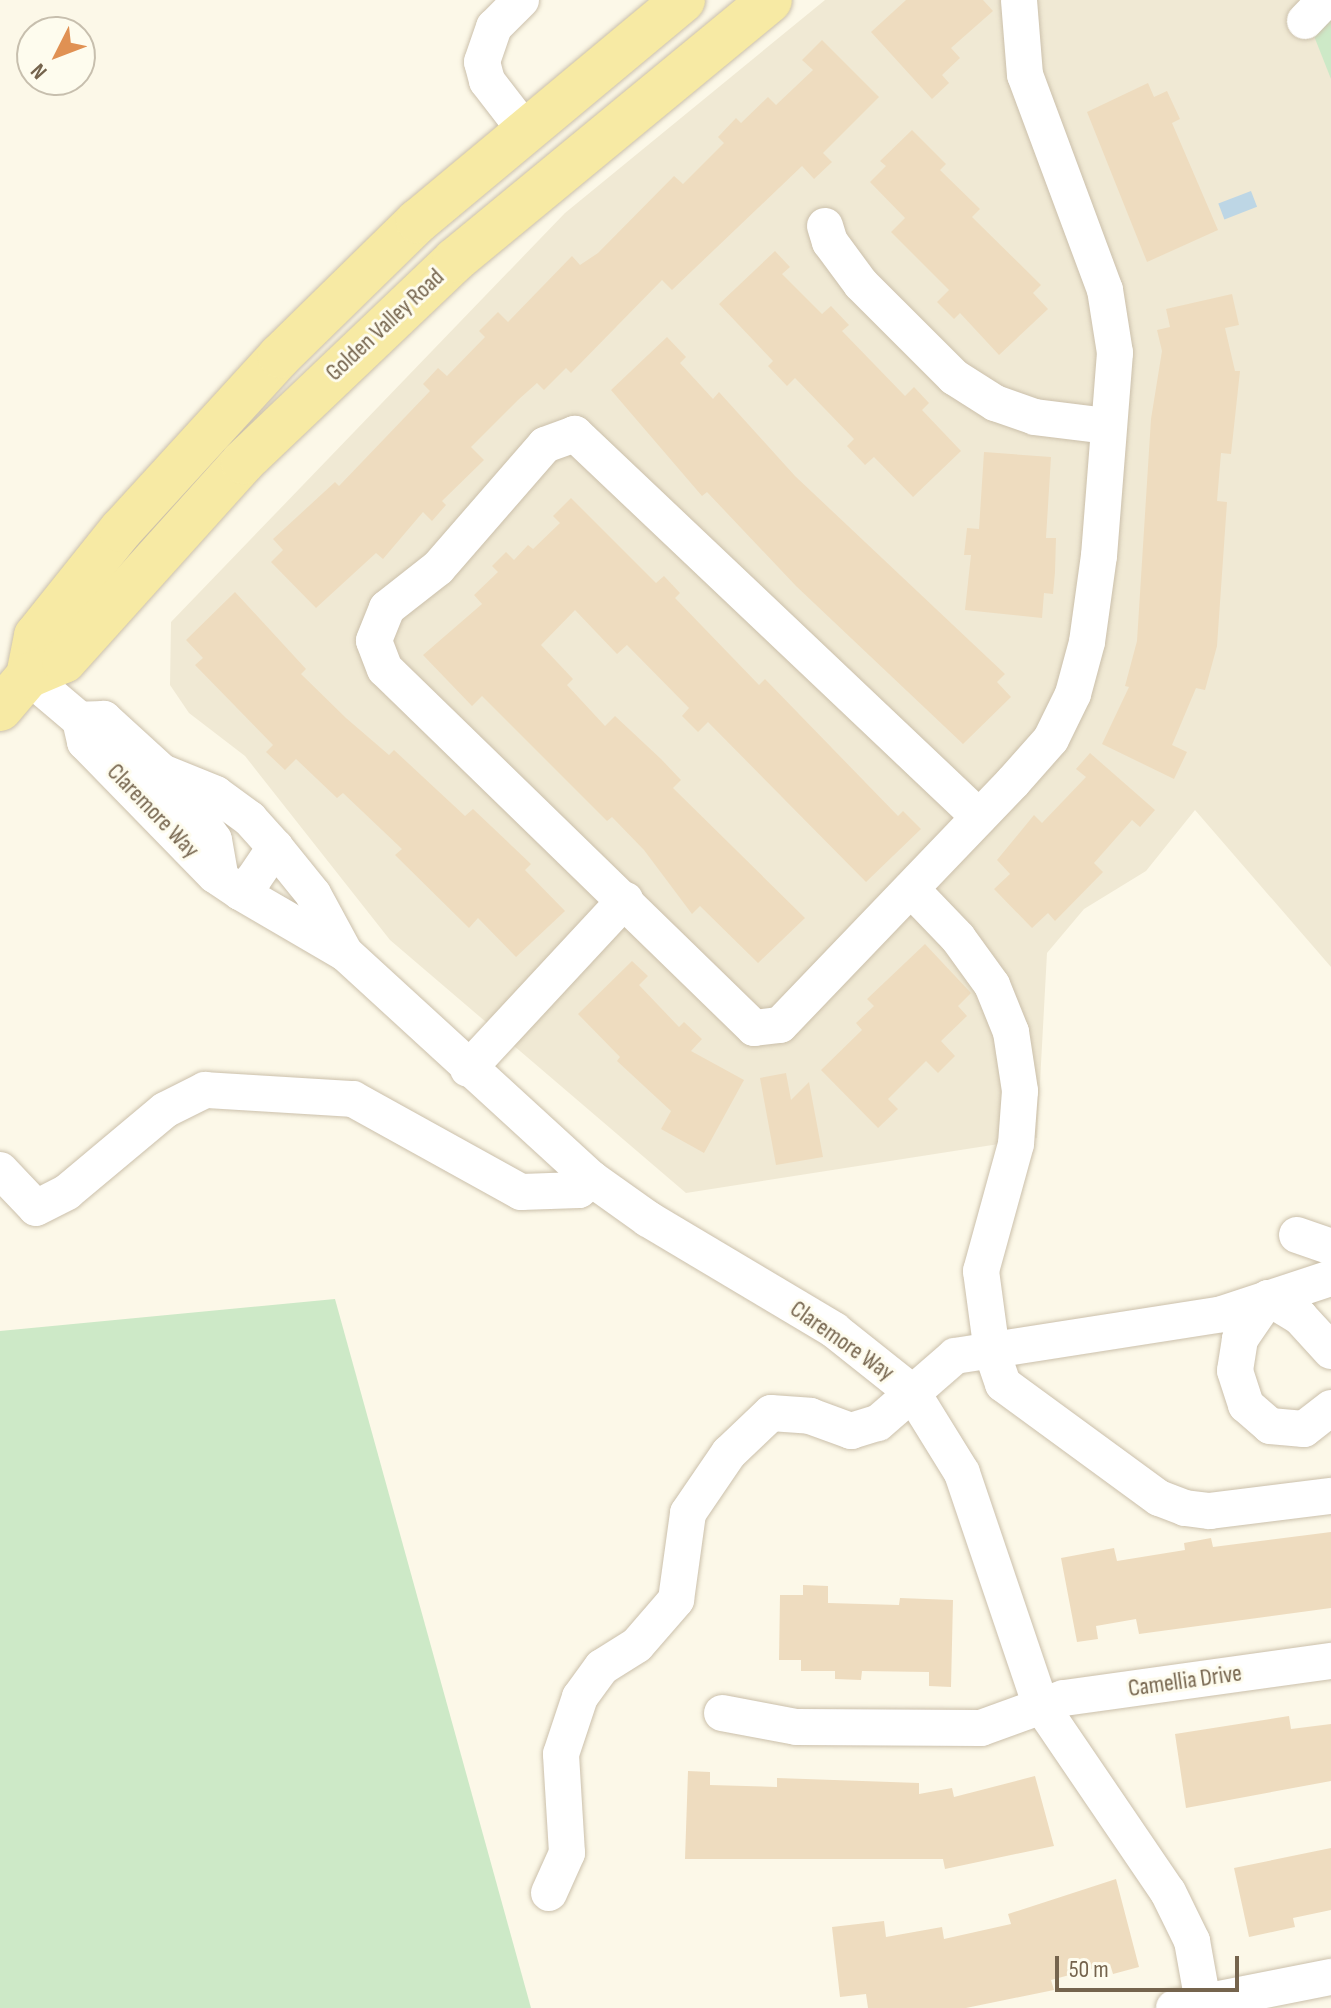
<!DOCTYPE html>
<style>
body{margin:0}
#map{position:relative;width:1331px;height:2008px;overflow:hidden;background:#fcf8e8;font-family:"Sofia Sans Condensed",sans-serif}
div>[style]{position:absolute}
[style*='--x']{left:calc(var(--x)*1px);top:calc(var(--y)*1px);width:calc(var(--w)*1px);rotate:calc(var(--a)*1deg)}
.residential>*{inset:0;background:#f0e9d4}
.green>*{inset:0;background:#cde9c7}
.water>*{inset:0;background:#bdd6e5;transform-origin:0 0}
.building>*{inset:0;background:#eedcbf}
.roads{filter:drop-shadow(0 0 2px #cbc0ab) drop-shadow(0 0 2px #cbc0ab)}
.minor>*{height:36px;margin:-18px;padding:0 18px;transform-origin:18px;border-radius:18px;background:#fff}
.major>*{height:44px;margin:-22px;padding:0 22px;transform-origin:22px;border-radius:22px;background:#f7eaa4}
span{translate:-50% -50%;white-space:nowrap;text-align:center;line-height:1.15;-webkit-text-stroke:6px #fefcee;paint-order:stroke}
.street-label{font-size:24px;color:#75644d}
.north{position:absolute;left:16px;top:16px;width:80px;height:80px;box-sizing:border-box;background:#fefcee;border:2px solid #c7bfae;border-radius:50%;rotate:228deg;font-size:22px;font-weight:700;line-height:32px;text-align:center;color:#75644d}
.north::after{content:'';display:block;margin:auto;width:28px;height:36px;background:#e09153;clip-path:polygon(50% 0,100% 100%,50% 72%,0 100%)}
.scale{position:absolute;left:1055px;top:1956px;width:184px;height:36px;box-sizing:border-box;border:4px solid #75644d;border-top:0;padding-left:10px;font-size:24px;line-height:28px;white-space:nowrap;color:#75644d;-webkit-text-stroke:6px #fefcee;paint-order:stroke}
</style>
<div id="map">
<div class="residential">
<div style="clip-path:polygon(825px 0,1331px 0,1331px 967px,1195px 810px,1146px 871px,1084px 909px,1047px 953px,1037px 1138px,686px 1193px,390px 940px,245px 756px,189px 713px,170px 685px,171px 622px,565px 213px)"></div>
</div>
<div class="green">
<div style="clip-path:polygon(1331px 12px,1331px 79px,1312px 31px)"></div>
<div style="clip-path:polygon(335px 1299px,531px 2008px,0 2008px,0 1331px)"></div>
</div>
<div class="water">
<div style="left:1251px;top:191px;width:17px;height:35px;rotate:69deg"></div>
</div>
<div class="building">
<div style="clip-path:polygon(906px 0,983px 0,993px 11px,951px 48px,960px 58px,942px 75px,949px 83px,932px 99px,871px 32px)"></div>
<div style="clip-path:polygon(822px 40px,879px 97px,823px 153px,832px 162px,814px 179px,802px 166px,672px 290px,662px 280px,571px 373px,566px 368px,544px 390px,537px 383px,518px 400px,471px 447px,484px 460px,442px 501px,446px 505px,432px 521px,423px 512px,383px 559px,376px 553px,316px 608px,271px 562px,283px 550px,273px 539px,335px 482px,339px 486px,430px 391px,423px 384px,438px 368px,447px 376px,485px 337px,479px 331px,498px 312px,508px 322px,572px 256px,580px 265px,598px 253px,674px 176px,683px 184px,724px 143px,718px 137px,736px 118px,741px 123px,768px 97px,776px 105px,813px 70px,802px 60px)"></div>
<div style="clip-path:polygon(1148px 83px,1154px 97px,1167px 91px,1180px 119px,1172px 123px,1218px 230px,1147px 262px,1087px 112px)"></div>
<div style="clip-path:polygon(912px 130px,946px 164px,940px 170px,980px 209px,972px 217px,1041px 285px,1033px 293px,1048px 309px,999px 355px,960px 313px,954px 319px,937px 302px,949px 290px,891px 232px,905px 218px,870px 182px,886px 166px,880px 161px)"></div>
<div style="clip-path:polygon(775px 251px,790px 267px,782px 274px,822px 314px,831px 306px,849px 325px,842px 331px,905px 396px,914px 387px,929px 403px,922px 410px,961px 451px,913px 497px,874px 457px,865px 465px,847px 446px,854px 439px,795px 378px,787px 386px,768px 366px,773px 361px,719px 304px)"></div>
<div style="clip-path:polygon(1232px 294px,1239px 325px,1225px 328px,1235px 371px,1240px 371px,1231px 454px,1221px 453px,1217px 501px,1227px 502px,1217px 646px,1205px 690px,1196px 688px,1172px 745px,1187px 752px,1174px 779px,1102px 744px,1129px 687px,1125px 686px,1137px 641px,1151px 419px,1162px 351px,1157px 330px,1170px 327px,1166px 309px)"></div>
<div style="clip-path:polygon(667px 337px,686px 357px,680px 363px,713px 399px,719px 392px,795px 476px,1005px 674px,997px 682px,1011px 697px,963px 744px,796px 586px,707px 492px,702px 496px,611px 390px)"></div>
<div style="clip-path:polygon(984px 452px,1051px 457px,1046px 538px,1056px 538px,1055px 572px,1053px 594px,1044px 593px,1042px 618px,965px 610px,971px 555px,964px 555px,967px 528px,979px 529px)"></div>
<div style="clip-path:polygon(571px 498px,656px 583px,664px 576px,680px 593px,675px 598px,759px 685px,765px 679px,898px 816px,903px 811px,921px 829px,866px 882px,708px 722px,698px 732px,682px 716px,689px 708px,627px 645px,617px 654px,575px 610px,541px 645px,573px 679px,567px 685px,605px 726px,615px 716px,661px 759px,681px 780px,673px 788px,805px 918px,758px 963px,700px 906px,692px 914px,644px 850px,612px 817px,607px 821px,482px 696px,472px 706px,423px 655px,482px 604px,474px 595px,498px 572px,492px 566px,506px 552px,514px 560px,528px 545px,533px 549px,560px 523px,553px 516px)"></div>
<div style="clip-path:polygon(235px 592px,306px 669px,301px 674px,346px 718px,389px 755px,394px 750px,465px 816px,473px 809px,531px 864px,525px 870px,565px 911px,516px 957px,478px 918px,469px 928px,395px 855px,402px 849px,343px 793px,337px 798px,296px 759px,285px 770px,266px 752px,273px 745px,195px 665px,203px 658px,186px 640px)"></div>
<div style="clip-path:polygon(1090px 753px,1155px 810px,1140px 827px,1132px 820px,1094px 863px,1103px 872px,1055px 921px,1048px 913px,1032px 928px,994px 889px,1010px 874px,997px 860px,1034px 815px,1042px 823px,1086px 777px,1076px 769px)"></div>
<div style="clip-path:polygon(925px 944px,971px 993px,958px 1006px,967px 1016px,941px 1041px,955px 1056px,938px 1073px,926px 1061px,888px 1099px,898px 1109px,878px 1128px,821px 1070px,862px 1030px,856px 1023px,874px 1006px,867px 999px)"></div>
<div style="clip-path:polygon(632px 961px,648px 976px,639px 985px,679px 1027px,684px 1022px,702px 1039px,691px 1051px,744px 1080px,704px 1153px,661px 1129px,671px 1111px,617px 1061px,620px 1057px,578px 1014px)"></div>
<div style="clip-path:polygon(786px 1073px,791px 1100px,809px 1082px,823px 1157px,776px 1165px,760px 1078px)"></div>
<div style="clip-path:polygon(1331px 1532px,1331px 1608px,1139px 1634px,1136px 1619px,1096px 1626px,1098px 1639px,1077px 1642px,1061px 1558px,1114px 1548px,1117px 1561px,1185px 1550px,1184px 1543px,1211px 1538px,1213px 1547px)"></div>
<div style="clip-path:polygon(803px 1585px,828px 1586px,828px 1603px,899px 1605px,900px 1598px,953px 1600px,951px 1687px,929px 1686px,929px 1672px,862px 1671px,861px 1680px,835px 1679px,835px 1671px,801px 1671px,801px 1660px,779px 1660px,780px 1595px,803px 1595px)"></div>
<div style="clip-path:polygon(1289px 1716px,1291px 1729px,1331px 1724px,1331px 1781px,1186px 1808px,1175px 1734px)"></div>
<div style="clip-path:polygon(688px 1771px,710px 1772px,710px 1785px,777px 1787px,777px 1778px,919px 1783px,919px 1794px,952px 1788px,954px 1797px,1035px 1776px,1054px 1846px,945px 1869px,943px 1859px,685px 1859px)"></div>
<div style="clip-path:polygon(1331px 1848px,1331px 1910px,1293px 1918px,1295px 1927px,1249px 1937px,1234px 1868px)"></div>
<div style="clip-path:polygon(1116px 1879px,1139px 1967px,1113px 1974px,1110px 1964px,1051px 1980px,1054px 1990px,966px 2008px,868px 2008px,866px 1994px,840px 1997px,832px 1927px,884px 1921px,886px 1937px,942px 1927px,944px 1939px,1011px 1924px,1008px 1914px)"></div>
</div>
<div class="roads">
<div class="minor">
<div style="--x:521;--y:0;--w:38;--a:135"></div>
<div style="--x:494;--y:27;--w:37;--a:109"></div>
<div style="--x:482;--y:62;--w:20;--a:75"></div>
<div style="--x:487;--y:81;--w:61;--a:52.4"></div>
<div style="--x:1305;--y:21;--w:29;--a:-46"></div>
<div style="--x:825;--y:226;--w:17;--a:73"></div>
<div style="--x:830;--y:242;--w:52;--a:53.6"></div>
<div style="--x:861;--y:284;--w:132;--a:45"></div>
<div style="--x:954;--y:377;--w:49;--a:32.4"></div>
<div style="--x:995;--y:403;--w:42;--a:19.3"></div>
<div style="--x:1035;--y:417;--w:73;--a:7.1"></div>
<div style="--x:28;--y:676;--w:68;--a:40.2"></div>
<div style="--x:80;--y:720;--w:23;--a:77"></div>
<div style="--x:85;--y:742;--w:186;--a:45.7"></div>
<div style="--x:215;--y:875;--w:30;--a:34"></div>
<div style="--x:240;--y:892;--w:18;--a:-43"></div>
<div style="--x:253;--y:880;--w:40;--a:-56"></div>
<div style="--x:275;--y:847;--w:38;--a:-132"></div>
<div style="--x:250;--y:819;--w:42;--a:-143.7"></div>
<div style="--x:216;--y:794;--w:58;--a:-157.8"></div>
<div style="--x:162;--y:772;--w:79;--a:-137.6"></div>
<div style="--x:104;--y:719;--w:24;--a:178"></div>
<div style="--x:154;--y:799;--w:51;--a:24.5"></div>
<div style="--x:200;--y:820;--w:24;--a:55"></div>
<div style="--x:214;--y:840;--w:39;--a:80"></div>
<div style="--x:979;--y:817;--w:557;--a:-136.53"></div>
<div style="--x:575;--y:434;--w:32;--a:160"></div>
<div style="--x:545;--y:445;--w:163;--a:131"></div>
<div style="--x:438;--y:568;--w:65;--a:141.9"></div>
<div style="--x:387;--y:608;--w:35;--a:112"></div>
<div style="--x:374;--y:641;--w:30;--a:69"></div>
<div style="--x:385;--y:669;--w:515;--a:44.21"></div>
<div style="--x:754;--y:1028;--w:26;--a:-7"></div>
<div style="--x:780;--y:1025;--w:337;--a:-46.2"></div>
<div style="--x:1013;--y:782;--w:57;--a:-48.5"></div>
<div style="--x:1051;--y:739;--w:50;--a:-63.9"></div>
<div style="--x:1073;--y:694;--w:54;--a:-74.9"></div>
<div style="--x:1087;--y:642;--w:87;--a:-82.1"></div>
<div style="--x:1099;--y:556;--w:204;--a:-85.5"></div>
<div style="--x:1115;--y:353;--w:64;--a:-99"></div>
<div style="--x:1105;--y:290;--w:229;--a:-110.4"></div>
<div style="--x:1025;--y:75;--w:75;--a:-94.6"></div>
<div style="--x:911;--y:889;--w:68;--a:46.2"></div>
<div style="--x:958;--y:938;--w:58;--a:54.1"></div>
<div style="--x:992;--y:985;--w:51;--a:68"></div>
<div style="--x:1011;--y:1032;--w:60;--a:81.3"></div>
<div style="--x:1020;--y:1091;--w:53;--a:94.3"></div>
<div style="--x:1016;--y:1144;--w:132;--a:105.4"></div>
<div style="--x:981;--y:1271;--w:82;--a:82.3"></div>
<div style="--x:992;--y:1352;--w:34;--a:71"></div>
<div style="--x:1003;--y:1384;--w:193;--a:36.2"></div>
<div style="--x:1159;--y:1498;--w:28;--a:21"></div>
<div style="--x:1185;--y:1508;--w:25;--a:7"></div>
<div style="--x:1210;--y:1511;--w:122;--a:-7.1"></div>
<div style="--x:240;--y:892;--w:121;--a:30.2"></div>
<div style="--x:345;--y:953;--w:67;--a:-118.5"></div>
<div style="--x:313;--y:894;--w:60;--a:-129"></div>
<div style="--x:345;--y:953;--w:335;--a:42.5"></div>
<div style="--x:592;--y:1179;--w:69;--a:35.5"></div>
<div style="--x:648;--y:1219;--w:217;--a:30.8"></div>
<div style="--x:834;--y:1330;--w:100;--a:38.5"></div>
<div style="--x:912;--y:1392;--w:95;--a:58.3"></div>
<div style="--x:962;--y:1473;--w:244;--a:71.3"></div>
<div style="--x:1040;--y:1704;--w:227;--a:55.8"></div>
<div style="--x:1168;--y:1892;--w:55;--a:63.9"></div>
<div style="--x:1192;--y:1941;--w:68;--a:79.8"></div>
<div style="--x:468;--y:1069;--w:231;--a:-47.1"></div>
<div style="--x:0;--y:1170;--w:52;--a:46.5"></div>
<div style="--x:36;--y:1208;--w:35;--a:-27"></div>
<div style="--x:67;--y:1192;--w:128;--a:-39.9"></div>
<div style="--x:165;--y:1110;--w:45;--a:-26.6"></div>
<div style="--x:205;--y:1090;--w:148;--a:3.5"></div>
<div style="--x:353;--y:1099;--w:192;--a:29"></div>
<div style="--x:521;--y:1192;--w:58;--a:-2"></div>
<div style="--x:579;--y:1190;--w:17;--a:-40"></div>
<div style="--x:1297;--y:1235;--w:36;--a:19"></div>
<div style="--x:1331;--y:1351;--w:46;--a:-132.4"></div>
<div style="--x:1300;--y:1317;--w:37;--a:-149"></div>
<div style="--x:1268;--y:1298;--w:50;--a:124.3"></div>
<div style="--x:1240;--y:1339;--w:32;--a:99"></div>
<div style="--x:1235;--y:1371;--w:36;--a:72"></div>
<div style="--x:1246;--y:1405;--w:32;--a:41"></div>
<div style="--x:1270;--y:1426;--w:34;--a:5"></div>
<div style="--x:1304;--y:1429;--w:34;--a:-38"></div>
<div style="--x:722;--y:1713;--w:75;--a:10.7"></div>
<div style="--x:796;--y:1727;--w:185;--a:0.3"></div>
<div style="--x:981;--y:1728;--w:88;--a:-19.9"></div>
<div style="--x:1064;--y:1698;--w:270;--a:-7.9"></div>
<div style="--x:549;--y:1893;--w:44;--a:-65.8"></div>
<div style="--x:567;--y:1853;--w:99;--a:-93.5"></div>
<div style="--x:561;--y:1754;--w:60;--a:-71.6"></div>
<div style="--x:580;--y:1697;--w:37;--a:-54"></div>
<div style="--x:602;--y:1667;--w:41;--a:-32.2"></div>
<div style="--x:637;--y:1645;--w:60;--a:-49.1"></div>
<div style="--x:676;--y:1600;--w:88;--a:-82.1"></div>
<div style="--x:688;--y:1513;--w:73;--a:-55.7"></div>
<div style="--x:729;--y:1453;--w:58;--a:-43.6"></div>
<div style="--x:771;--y:1413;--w:39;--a:4"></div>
<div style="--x:810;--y:1416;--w:44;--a:20.1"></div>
<div style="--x:851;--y:1431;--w:28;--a:-17"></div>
<div style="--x:878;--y:1423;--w:102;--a:-41"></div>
<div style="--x:955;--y:1356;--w:270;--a:-8.9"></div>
<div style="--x:1222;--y:1314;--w:115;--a:-18.3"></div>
<div style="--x:1174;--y:2008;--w:160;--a:-11.2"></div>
</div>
<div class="major">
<div style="--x:28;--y:676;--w:41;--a:-78.7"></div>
<div style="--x:36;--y:636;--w:136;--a:-51.3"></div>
<div style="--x:121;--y:530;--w:236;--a:-47.6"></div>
<div style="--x:280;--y:356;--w:193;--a:-44.4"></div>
<div style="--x:418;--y:221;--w:345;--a:-39.8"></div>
<div style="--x:0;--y:709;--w:43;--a:-49.7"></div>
<div style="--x:28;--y:676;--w:39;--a:-23"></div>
<div style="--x:64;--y:661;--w:268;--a:-48"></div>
<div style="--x:243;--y:462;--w:293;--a:-43.6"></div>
<div style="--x:455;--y:260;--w:408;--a:-39.5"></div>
</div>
</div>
<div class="street-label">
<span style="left:385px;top:325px;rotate:-43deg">Golden Valley Road</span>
<span style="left:153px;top:811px;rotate:46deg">Claremore Way</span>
<span style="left:842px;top:1341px;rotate:35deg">Claremore Way</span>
<span style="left:1185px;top:1681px;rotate:-8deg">Camellia Drive</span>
</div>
<div class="north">N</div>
<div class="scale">50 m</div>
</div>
